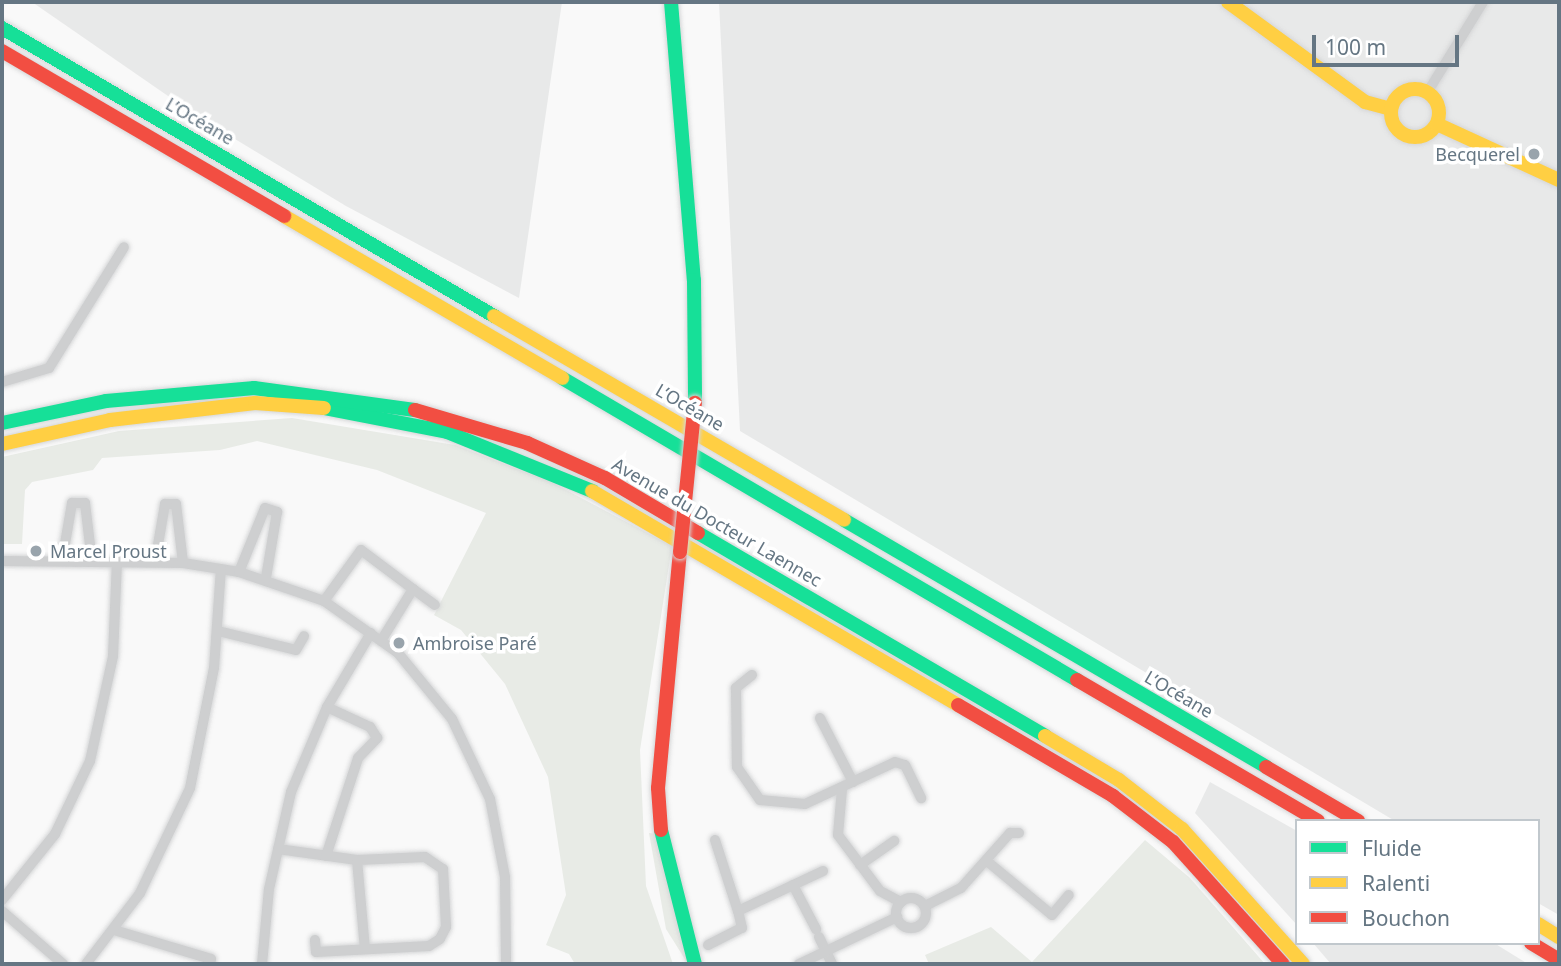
<!DOCTYPE html>
<meta charset="utf-8">
<style>
body{margin:0}
#map{position:relative;width:1561px;height:966px;overflow:hidden;background:#f9f9f9;font-family:"Noto Sans",sans-serif}
div>[style]{position:absolute}
[style*='--x']{left:calc(var(--x)*1px);top:calc(var(--y)*1px);width:calc(var(--w)*1px);rotate:calc(var(--a)*1deg)}
.built>*{inset:0;background:#e8e9e9}
.green>*{inset:0;background:#e8ebe6}
.roads{filter:drop-shadow(0 0 2px #d5d6d7) drop-shadow(0 0 2px #d5d6d7)}
.street>*{height:10px;margin:-5px;padding:0 5px;transform-origin:5px;border-radius:5px;background:#cecfd0}
.street>.ring{margin:-5px;padding:0;box-sizing:content-box;background:none;border:10px solid #cecfd0;border-radius:50%}
.fast>*{height:14px;margin:-7px;padding:0 7px;transform-origin:7px;border-radius:7px;background:#16e098}
.slow>*{height:14px;margin:-7px;padding:0 7px;transform-origin:7px;border-radius:7px;background:#ffcf43}
.slow>.ring{margin:-7px;padding:0;box-sizing:content-box;background:none;border:14px solid #ffcf43;border-radius:50%}
.jam>*{height:14px;margin:-7px;padding:0 7px;transform-origin:7px;border-radius:7px;background:#f24e42}
.bridges{filter:drop-shadow(0 0 2px #d5d6d7) drop-shadow(0 0 2px #d5d6d7)}
.jam-bridge>*{height:14px;margin:-7px;padding:0 7px;transform-origin:7px;border-radius:7px;background:#f24e42}
.dots>*{width:19px;height:19px;translate:-50% -50%;box-sizing:border-box;border:4px solid #fff;border-radius:50%}
span{translate:-50% -50%;white-space:nowrap;text-align:center;line-height:1.15;-webkit-text-stroke:7px #fff;paint-order:stroke}
.street-label{font-size:18px;color:#657683}
.poi-label{font-size:18px;color:#657683}
.right{translate:-100% -50%;text-align:right}
.left{translate:0 -50%;text-align:left}
.frame{position:absolute;inset:0;border:4px solid #657683;pointer-events:none}
.legend{position:absolute;left:1295px;top:819px;width:245px;height:126px;box-sizing:border-box;background:#fff;border:2px solid #c1c8cd;margin:0;padding:9px 12px;list-style:none;font-size:21px;color:#657683}
.legend li{display:flex;align-items:center;gap:14px;height:35px}
.legend b{width:35px;border:2px solid #c1c8cd}
.scale{position:absolute;left:1312px;top:35px;width:147px;height:32px;box-sizing:border-box;border:4px solid #657683;border-top:0;padding-left:9px;font-size:21px;line-height:24px;white-space:nowrap;color:#657683;-webkit-text-stroke:5px #fff;paint-order:stroke}
</style>
<div id="map">
<div class="built">
<div style="clip-path:polygon(32px 2px,562px 2px,519px 298px,346px 206px,197px 116px)"></div>
<div style="clip-path:polygon(719px 2px,1559px 2px,1559px 915px,1538px 903px,1538px 821px,1395px 821px,740px 431px)"></div>
<div style="clip-path:polygon(1210px 782px,1297px 831px,1297px 925px,1195px 813px)"></div>
<div style="clip-path:polygon(1313px 943px,1494px 943px,1528px 964px,1331px 964px)"></div>
</div>
<div class="green">
<div style="clip-path:polygon(292px 418px,455px 445px,551px 482px,672px 546px,640px 750px,646px 886px,673px 964px,575px 964px,569px 954px,546px 945px,566px 895px,548px 777px,505px 684px,461px 630px,434px 615px,486px 513px,377px 470px,257px 441px,220px 450px,102px 458px,93px 470px,32px 482px,25px 490px,22px 544px,2px 544px,2px 457px,119px 431px)"></div>
<div style="clip-path:polygon(649px 833px,657px 834px,688px 964px,666px 929px)"></div>
<div style="clip-path:polygon(1145px 840px,1190px 878px,1265px 964px,929px 964px,925px 955px,991px 927px,1032px 962px)"></div>
</div>
<div class="roads">
<div class="street">
<div style="--x:1427;--y:93;--w:107;--a:-58.4"></div>
<div style="--x:2;--y:382;--w:49;--a:-16.6"></div>
<div style="--x:49;--y:368;--w:142;--a:-58.2"></div>
<div style="--x:2;--y:561;--w:181;--a:0.6"></div>
<div style="--x:183;--y:563;--w:57;--a:9.1"></div>
<div style="--x:239;--y:572;--w:90;--a:18.8"></div>
<div style="--x:324;--y:601;--w:90;--a:35.1"></div>
<div style="--x:398;--y:653;--w:85;--a:50.7"></div>
<div style="--x:452;--y:719;--w:89;--a:64.6"></div>
<div style="--x:490;--y:799;--w:79;--a:79.1"></div>
<div style="--x:505;--y:877;--w:87;--a:89.3"></div>
<div style="--x:62;--y:561;--w:59;--a:-80.2"></div>
<div style="--x:72;--y:503;--w:13;--a:0"></div>
<div style="--x:85;--y:503;--w:59;--a:83.2"></div>
<div style="--x:155;--y:562;--w:59;--a:-80.2"></div>
<div style="--x:165;--y:504;--w:11;--a:0"></div>
<div style="--x:176;--y:504;--w:59;--a:83.2"></div>
<div style="--x:239;--y:572;--w:69;--a:-67.9"></div>
<div style="--x:265;--y:508;--w:13;--a:18"></div>
<div style="--x:277;--y:512;--w:67;--a:99.5"></div>
<div style="--x:413;--y:589;--w:27;--a:36"></div>
<div style="--x:324;--y:601;--w:63;--a:-54"></div>
<div style="--x:361;--y:550;--w:65;--a:36.9"></div>
<div style="--x:413;--y:589;--w:61;--a:121.6"></div>
<div style="--x:218;--y:631;--w:80;--a:13.7"></div>
<div style="--x:296;--y:650;--w:16;--a:-60"></div>
<div style="--x:752;--y:675;--w:21;--a:141"></div>
<div style="--x:736;--y:688;--w:79;--a:89.3"></div>
<div style="--x:737;--y:767;--w:40;--a:55.1"></div>
<div style="--x:760;--y:800;--w:45;--a:5.1"></div>
<div style="--x:805;--y:804;--w:99;--a:-25"></div>
<div style="--x:895;--y:762;--w:10;--a:17"></div>
<div style="--x:905;--y:765;--w:37;--a:64"></div>
<div style="--x:820;--y:718;--w:72;--a:62.7"></div>
<div style="--x:842;--y:789;--w:46;--a:95"></div>
<div style="--x:838;--y:835;--w:70;--a:53.1"></div>
<div style="--x:880;--y:891;--w:24;--a:28"></div>
<div style="--x:715;--y:840;--w:75;--a:72.1"></div>
<div style="--x:738;--y:911;--w:94;--a:-25.2"></div>
<div style="--x:278;--y:849;--w:80;--a:7.9"></div>
<div style="--x:357;--y:860;--w:68;--a:-2.5"></div>
<div style="--x:425;--y:857;--w:22;--a:34"></div>
<div style="--x:443;--y:869;--w:58;--a:87"></div>
<div style="--x:446;--y:927;--w:13;--a:117"></div>
<div style="--x:440;--y:939;--w:13;--a:148"></div>
<div style="--x:429;--y:946;--w:113;--a:177"></div>
<div style="--x:316;--y:952;--w:12;--a:-95"></div>
<div style="--x:326;--y:856;--w:103;--a:-71.9"></div>
<div style="--x:358;--y:758;--w:28;--a:-46"></div>
<div style="--x:377;--y:738;--w:13;--a:-122"></div>
<div style="--x:370;--y:727;--w:47;--a:-155.1"></div>
<div style="--x:357;--y:860;--w:89;--a:84.9"></div>
<div style="--x:988;--y:862;--w:83;--a:39.6"></div>
<div style="--x:1052;--y:915;--w:26;--a:-50"></div>
<div style="--x:860;--y:865;--w:42;--a:-35.2"></div>
<div style="--x:793;--y:885;--w:50;--a:62.4"></div>
<div class="ring" style="left:896px;top:898px;width:20px;height:20px"></div>
<div style="--x:2;--y:900;--w:85;--a:-51.2"></div>
<div style="--x:55;--y:834;--w:81;--a:-64.4"></div>
<div style="--x:90;--y:761;--w:107;--a:-77.6"></div>
<div style="--x:113;--y:656;--w:94;--a:-87.6"></div>
<div style="--x:925;--y:906;--w:40;--a:-26.6"></div>
<div style="--x:961;--y:888;--w:74;--a:-48.3"></div>
<div style="--x:1010;--y:833;--w:9;--a:0"></div>
<div style="--x:2;--y:911;--w:81;--a:41"></div>
<div style="--x:114;--y:930;--w:101;--a:16.6"></div>
<div style="--x:211;--y:959;--w:5;--a:101"></div>
<div style="--x:819;--y:937;--w:30;--a:64"></div>
<div style="--x:708;--y:945;--w:38;--a:-27"></div>
<div style="--x:742;--y:928;--w:17;--a:-103"></div>
<div style="--x:86;--y:964;--w:89;--a:-52.7"></div>
<div style="--x:140;--y:893;--w:116;--a:-64.5"></div>
<div style="--x:190;--y:788;--w:122;--a:-78.7"></div>
<div style="--x:214;--y:668;--w:99;--a:-86"></div>
<div style="--x:262;--y:964;--w:75;--a:-84.7"></div>
<div style="--x:269;--y:889;--w:99;--a:-77.2"></div>
<div style="--x:291;--y:792;--w:92;--a:-67"></div>
<div style="--x:327;--y:707;--w:86;--a:-59.3"></div>
<div style="--x:799;--y:964;--w:109;--a:-25.6"></div>
</div>
<div class="fast">
<div style="--x:671;--y:2;--w:279;--a:85.3"></div>
<div style="--x:694;--y:280;--w:123;--a:89.5"></div>
<div style="--x:2;--y:28;--w:570;--a:30.34"></div>
<div style="--x:562;--y:378;--w:597;--a:30.39"></div>
<div style="--x:324;--y:408;--w:125;--a:11"></div>
<div style="--x:447;--y:432;--w:157;--a:22.1"></div>
<div style="--x:2;--y:423;--w:106;--a:-11.9"></div>
<div style="--x:106;--y:401;--w:149;--a:-5"></div>
<div style="--x:254;--y:388;--w:162;--a:7.8"></div>
<div style="--x:844;--y:520;--w:489;--a:30.3"></div>
<div style="--x:698;--y:533;--w:402;--a:30.3"></div>
<div style="--x:661;--y:830;--w:138;--a:75.8"></div>
</div>
<div class="slow">
<div style="--x:1228;--y:2;--w:170;--a:36.1"></div>
<div style="--x:1365;--y:102;--w:27;--a:15"></div>
<div class="ring" style="left:1391px;top:89px;width:34px;height:34px"></div>
<div style="--x:1437;--y:124;--w:134;--a:24.7"></div>
<div style="--x:284;--y:216;--w:322;--a:30.2"></div>
<div style="--x:494;--y:316;--w:405;--a:30.2"></div>
<div style="--x:2;--y:444;--w:111;--a:-12.5"></div>
<div style="--x:110;--y:420;--w:146;--a:-6.7"></div>
<div style="--x:255;--y:403;--w:69;--a:4.1"></div>
<div style="--x:592;--y:491;--w:424;--a:30.3"></div>
<div style="--x:1045;--y:736;--w:86;--a:30.7"></div>
<div style="--x:1119;--y:780;--w:80;--a:37.9"></div>
<div style="--x:1182;--y:829;--w:181;--a:48.1"></div>
<div style="--x:1538;--y:924;--w:25;--a:32"></div>
</div>
<div class="jam">
<div style="--x:2;--y:51;--w:327;--a:30.3"></div>
<div style="--x:415;--y:410;--w:117;--a:16.4"></div>
<div style="--x:527;--y:443;--w:85;--a:24.2"></div>
<div style="--x:605;--y:478;--w:108;--a:30.6"></div>
<div style="--x:1077;--y:680;--w:279;--a:30.3"></div>
<div style="--x:958;--y:705;--w:180;--a:30.4"></div>
<div style="--x:1113;--y:796;--w:76;--a:37.5"></div>
<div style="--x:1173;--y:842;--w:164;--a:48"></div>
<div style="--x:1266;--y:767;--w:107;--a:30.4"></div>
<div style="--x:661;--y:830;--w:42;--a:-94.1"></div>
<div style="--x:658;--y:788;--w:237;--a:-84.7"></div>
<div style="--x:1531;--y:943;--w:33;--a:31"></div>
</div>
</div>
<div class="bridges">
<div class="jam-bridge">
<div style="--x:680;--y:552;--w:150;--a:-84.3"></div>
</div>
</div>
<div class="dots">
<div style="left:1534px;top:154px;background:#99a4ac"></div>
<div style="left:36px;top:551px;background:#99a4ac"></div>
<div style="left:399px;top:643px;background:#99a4ac"></div>
</div>
<div class="street-label">
<span style="left:200px;top:121px;rotate:30deg">L’Océane</span>
<span style="left:690px;top:407px;rotate:30deg">L’Océane</span>
<span style="left:717px;top:522px;rotate:30deg">Avenue du Docteur Laennec</span>
<span style="left:1179px;top:694px;rotate:30deg">L’Océane</span>
</div>
<div class="poi-label">
<span class="right" style="left:1520px;top:154px">Becquerel</span>
<span class="left" style="left:50px;top:551px">Marcel Proust</span>
<span class="left" style="left:413px;top:643px">Ambroise Paré</span>
</div>
<div class="frame"></div>
<ul class="legend">
<li><b style="height:9px;background:#16e098"></b>Fluide</li>
<li><b style="height:9px;background:#ffcf43"></b>Ralenti</li>
<li><b style="height:9px;background:#f24e42"></b>Bouchon</li>
</ul>
<div class="scale">100 m</div>
</div>
